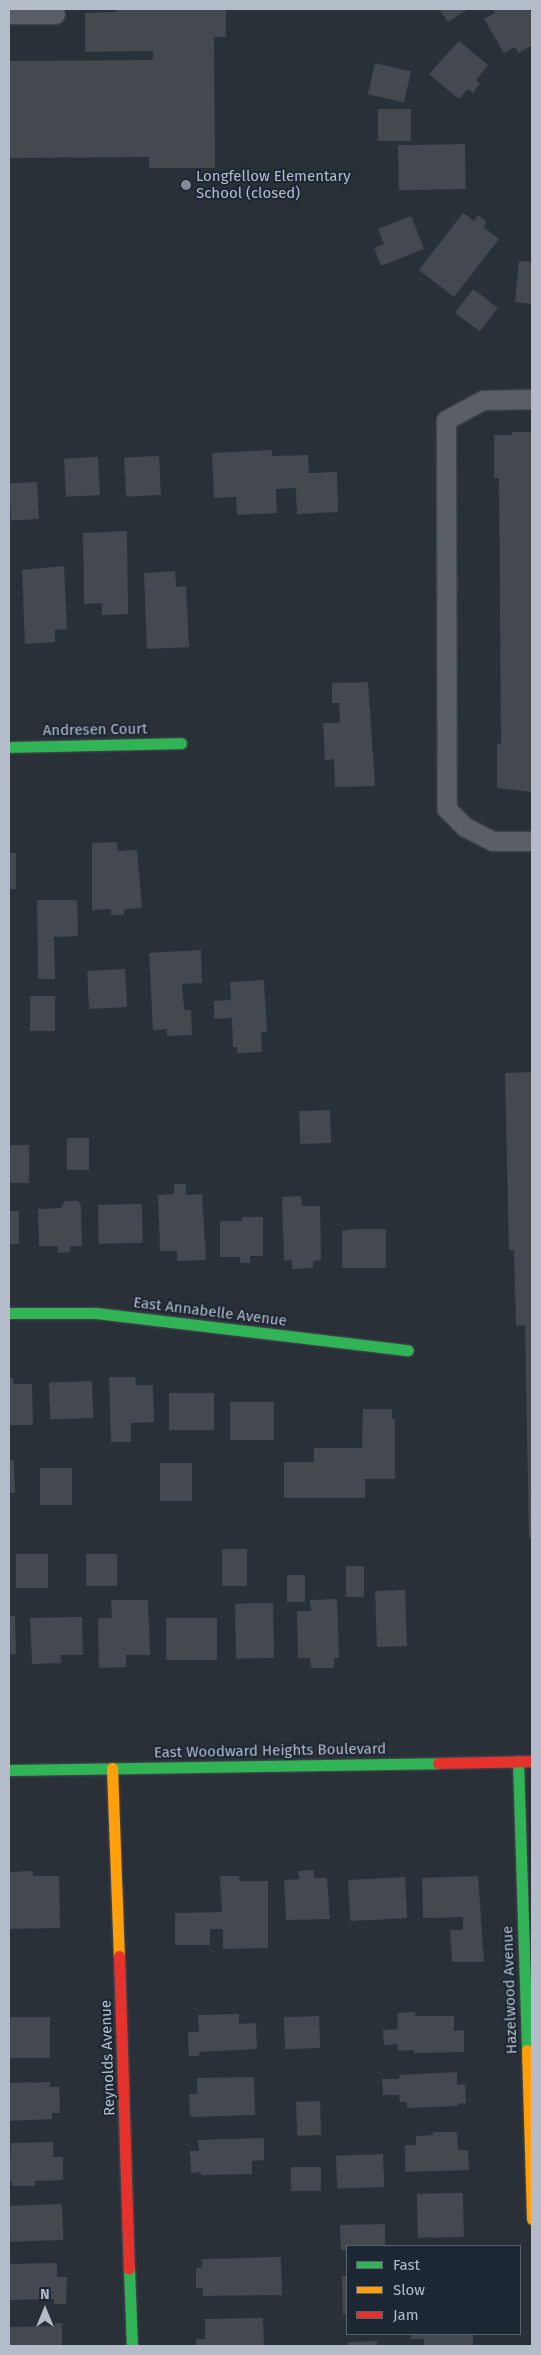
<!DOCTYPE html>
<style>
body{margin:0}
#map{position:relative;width:541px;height:2355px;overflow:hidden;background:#2a3038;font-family:"Fira Sans",sans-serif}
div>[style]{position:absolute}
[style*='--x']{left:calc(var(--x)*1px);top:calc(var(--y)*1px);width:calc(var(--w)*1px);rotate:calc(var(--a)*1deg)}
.building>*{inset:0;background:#444950;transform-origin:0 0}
.roads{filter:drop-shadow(0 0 1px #484c53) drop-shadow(0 0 1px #484c53)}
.lane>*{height:19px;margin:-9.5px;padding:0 9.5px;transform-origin:9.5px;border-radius:9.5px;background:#5a5e66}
.fast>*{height:11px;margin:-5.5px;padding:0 5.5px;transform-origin:5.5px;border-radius:5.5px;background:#30b455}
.slow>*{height:11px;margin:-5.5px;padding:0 5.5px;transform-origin:5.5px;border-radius:5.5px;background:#ff9f0a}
.jam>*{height:11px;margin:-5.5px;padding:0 5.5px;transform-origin:5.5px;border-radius:5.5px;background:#e5322d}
.dots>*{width:14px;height:14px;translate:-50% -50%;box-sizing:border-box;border:2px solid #1d2633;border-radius:50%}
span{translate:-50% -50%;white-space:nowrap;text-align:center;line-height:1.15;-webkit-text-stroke:4px #1d2633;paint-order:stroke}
.poi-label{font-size:15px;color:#b4bcc9}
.left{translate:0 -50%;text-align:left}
.street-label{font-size:15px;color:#b4bcc9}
.frame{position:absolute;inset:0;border:10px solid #b4bcc9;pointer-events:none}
.legend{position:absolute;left:346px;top:2245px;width:175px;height:90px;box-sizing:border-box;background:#1d2633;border:1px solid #59626f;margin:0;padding:6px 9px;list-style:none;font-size:15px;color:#b4bcc9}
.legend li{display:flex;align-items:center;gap:10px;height:25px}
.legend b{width:25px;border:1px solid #59626f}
.north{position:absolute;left:20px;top:2285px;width:50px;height:50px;-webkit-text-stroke:4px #1d2633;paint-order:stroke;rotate:0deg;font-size:14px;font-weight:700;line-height:20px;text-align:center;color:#b4bcc9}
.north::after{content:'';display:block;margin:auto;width:18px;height:22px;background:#b4bcc9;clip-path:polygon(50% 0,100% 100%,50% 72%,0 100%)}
</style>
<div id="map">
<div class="building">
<div style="clip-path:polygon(116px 9px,226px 9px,226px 37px,214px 37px,215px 168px,149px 168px,149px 157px,9px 158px,9px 61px,153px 60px,153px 51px,85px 52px,85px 13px,116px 12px)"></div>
<div style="clip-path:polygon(439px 9px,468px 9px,448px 22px)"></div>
<div style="clip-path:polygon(492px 9px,529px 9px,532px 14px,532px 45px,519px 53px,515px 47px,504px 53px,484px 19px,495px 13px)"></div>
<div style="clip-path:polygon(459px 41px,488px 65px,476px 80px,480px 83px,473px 93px,468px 89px,459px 99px,429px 74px)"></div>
<div style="left:375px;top:63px;width:37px;height:32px;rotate:13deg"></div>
<div style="left:378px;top:109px;width:33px;height:32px"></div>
<div style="left:465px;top:144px;width:45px;height:67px;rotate:89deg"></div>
<div style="clip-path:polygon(463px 213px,474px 221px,478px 215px,487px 222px,483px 227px,499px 239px,454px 297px,419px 270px)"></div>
<div style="clip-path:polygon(411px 216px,424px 249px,381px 266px,374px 248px,384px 244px,378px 229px)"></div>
<div style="clip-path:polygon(519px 261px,532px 262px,532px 304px,515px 302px)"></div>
<div style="left:473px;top:289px;width:31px;height:30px;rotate:37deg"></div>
<div style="clip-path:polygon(512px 432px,532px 432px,532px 792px,497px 788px,497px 744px,501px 744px,499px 478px,494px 478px,494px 435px,512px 435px)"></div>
<div style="clip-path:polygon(272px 450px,272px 456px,308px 455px,309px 473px,337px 472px,338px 512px,297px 514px,296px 488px,276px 489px,277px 513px,237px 515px,236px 497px,214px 498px,212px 453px)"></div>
<div style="left:159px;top:456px;width:39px;height:35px;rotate:87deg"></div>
<div style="left:98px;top:457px;width:38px;height:34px;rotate:87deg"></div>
<div style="left:37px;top:482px;width:37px;height:28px;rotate:87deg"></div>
<div style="clip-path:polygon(127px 531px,128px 614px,102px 615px,102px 603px,84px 604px,83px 533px)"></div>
<div style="clip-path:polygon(64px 566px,67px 629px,55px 630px,55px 642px,25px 644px,22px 570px)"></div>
<div style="clip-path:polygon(175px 571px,176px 587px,186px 586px,189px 647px,147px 649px,144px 573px)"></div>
<div style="clip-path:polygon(368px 682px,375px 786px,335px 787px,334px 759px,325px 760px,323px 723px,340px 723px,339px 703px,332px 703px,332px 683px)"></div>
<div style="clip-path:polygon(117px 842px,118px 851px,137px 850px,142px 908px,124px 909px,124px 915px,111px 915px,111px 909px,92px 910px,92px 843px)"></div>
<div style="left:9px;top:853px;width:7px;height:36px"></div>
<div style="clip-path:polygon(37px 900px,77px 900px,78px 936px,54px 937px,55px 979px,38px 979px)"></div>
<div style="clip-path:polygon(201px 950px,202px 983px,182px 984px,184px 1010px,191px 1010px,192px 1035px,167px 1036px,167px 1029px,153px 1030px,149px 953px)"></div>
<div style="left:125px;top:969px;width:38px;height:38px;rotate:87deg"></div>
<div style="clip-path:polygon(264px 980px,267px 1032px,261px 1032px,262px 1052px,237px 1053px,237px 1047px,233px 1047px,232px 1018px,214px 1019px,214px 1001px,231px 1000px,230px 982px)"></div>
<div style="left:30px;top:996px;width:25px;height:35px"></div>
<div style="clip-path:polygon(532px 1072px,532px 1538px,529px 1538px,525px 1325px,516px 1326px,514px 1250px,509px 1250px,505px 1073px)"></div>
<div style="left:330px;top:1110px;width:33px;height:31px;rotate:88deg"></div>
<div style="left:67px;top:1138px;width:22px;height:32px"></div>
<div style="left:9px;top:1145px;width:20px;height:38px"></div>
<div style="clip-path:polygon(174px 1184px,186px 1184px,186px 1195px,202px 1194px,206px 1260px,177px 1261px,177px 1251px,160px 1251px,158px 1195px,174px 1194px)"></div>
<div style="clip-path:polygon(301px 1196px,302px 1206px,320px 1206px,321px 1260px,313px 1261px,313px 1268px,292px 1269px,292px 1260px,284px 1261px,282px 1197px)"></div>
<div style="clip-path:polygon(65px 1201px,78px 1201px,81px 1206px,82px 1246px,70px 1246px,70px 1252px,58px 1253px,58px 1246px,39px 1246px,38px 1209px,61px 1208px)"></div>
<div style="left:142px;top:1204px;width:39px;height:44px;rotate:89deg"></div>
<div style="left:9px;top:1211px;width:10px;height:33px"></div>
<div style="clip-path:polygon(242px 1217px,263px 1217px,263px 1256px,250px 1256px,250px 1263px,240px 1263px,240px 1257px,220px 1257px,220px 1221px,242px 1221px)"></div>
<div style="clip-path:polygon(356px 1229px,386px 1229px,386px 1268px,342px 1268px,342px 1231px)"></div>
<div style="clip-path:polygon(109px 1377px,135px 1377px,136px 1385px,153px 1385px,154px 1422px,131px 1423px,131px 1442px,111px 1442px)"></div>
<div style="clip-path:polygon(9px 1378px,13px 1378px,13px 1384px,32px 1384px,33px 1425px,9px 1425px)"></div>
<div style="left:92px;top:1381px;width:37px;height:43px;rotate:88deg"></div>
<div style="left:214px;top:1393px;width:37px;height:45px;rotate:90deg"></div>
<div style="left:274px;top:1402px;width:38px;height:44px;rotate:90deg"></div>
<div style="clip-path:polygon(363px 1409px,392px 1409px,392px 1419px,395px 1419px,395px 1479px,365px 1479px,365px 1498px,284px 1498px,284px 1462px,314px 1462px,314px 1448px,362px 1448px)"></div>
<div style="clip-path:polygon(9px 1460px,14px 1460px,15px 1493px,9px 1493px)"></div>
<div style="left:192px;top:1463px;width:38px;height:32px;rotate:90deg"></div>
<div style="left:40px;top:1468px;width:32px;height:37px"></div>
<div style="left:222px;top:1549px;width:25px;height:37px"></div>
<div style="left:16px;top:1554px;width:32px;height:34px"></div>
<div style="left:86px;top:1554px;width:31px;height:32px"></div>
<div style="left:346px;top:1566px;width:18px;height:31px"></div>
<div style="left:287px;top:1575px;width:18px;height:27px"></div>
<div style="left:405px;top:1590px;width:56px;height:30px;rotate:88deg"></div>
<div style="clip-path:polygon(337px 1599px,339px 1658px,334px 1658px,334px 1668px,311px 1668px,310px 1658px,298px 1658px,297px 1611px,311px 1611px,310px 1600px)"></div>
<div style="clip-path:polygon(111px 1600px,148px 1600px,150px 1655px,126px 1655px,126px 1667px,99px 1668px,98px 1618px,112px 1618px)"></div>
<div style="left:273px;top:1603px;width:55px;height:38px;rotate:89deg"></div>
<div style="clip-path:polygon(9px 1616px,15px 1616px,16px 1654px,9px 1655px)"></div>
<div style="clip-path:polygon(82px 1617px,83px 1655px,61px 1655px,61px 1663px,32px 1664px,30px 1618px)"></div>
<div style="left:166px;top:1618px;width:51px;height:42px"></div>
<div style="clip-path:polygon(314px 1870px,314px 1878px,327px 1878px,330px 1919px,286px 1920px,284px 1880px,299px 1879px,298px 1871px)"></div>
<div style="clip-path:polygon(33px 1871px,33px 1876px,59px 1876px,60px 1928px,9px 1929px,9px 1872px)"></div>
<div style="clip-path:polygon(220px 1876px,239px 1876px,239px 1881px,268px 1881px,268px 1948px,223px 1949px,223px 1929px,210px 1929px,210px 1945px,175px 1945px,175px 1913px,222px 1912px)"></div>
<div style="clip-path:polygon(478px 1876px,484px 1962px,452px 1962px,450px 1930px,463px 1930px,463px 1917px,423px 1918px,422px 1878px)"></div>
<div style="left:405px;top:1877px;width:41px;height:57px;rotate:87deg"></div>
<div style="clip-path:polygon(415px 2012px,415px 2016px,454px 2016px,454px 2031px,464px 2030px,464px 2052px,414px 2053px,414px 2050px,398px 2051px,398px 2044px,384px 2045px,383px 2030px,398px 2029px,397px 2013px)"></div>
<div style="clip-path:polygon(239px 2014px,239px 2024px,256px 2023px,257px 2049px,199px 2052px,199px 2056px,189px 2056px,188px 2032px,199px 2032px,198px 2015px)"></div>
<div style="left:319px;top:2016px;width:32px;height:35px;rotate:88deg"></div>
<div style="left:50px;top:2017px;width:41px;height:41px;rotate:90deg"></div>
<div style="clip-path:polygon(457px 2072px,457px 2085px,465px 2084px,466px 2103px,458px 2104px,458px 2106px,407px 2108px,407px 2102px,400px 2102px,399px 2095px,383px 2095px,382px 2079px,399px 2079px,399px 2075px)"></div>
<div style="clip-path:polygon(254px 2077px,255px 2115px,190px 2117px,189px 2094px,197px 2094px,197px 2078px)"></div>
<div style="clip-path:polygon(50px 2082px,50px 2087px,59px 2087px,60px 2113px,52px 2113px,52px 2119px,9px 2121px,9px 2083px)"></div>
<div style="left:320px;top:2101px;width:34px;height:24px;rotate:88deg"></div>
<div style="clip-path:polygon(433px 2132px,457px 2132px,458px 2150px,468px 2150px,469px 2170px,405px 2172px,405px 2145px,416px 2145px,416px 2136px,433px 2135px)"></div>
<div style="clip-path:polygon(264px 2138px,264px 2160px,252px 2161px,252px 2174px,201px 2175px,201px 2172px,191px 2173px,190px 2151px,199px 2151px,198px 2140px)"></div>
<div style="clip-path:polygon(53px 2142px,53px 2157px,63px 2157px,63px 2180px,35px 2181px,35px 2186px,12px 2186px,12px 2181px,9px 2181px,11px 2143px)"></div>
<div style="left:383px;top:2154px;width:33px;height:47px;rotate:88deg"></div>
<div style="left:291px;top:2167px;width:30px;height:24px"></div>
<div style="left:463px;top:2193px;width:44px;height:46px;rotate:89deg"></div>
<div style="left:62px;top:2204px;width:36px;height:53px;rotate:88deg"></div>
<div style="clip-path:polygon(385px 2224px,385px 2246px,347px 2246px,347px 2250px,341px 2250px,340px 2225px)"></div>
<div style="clip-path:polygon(281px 2257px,282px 2295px,203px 2296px,203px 2288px,196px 2288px,196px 2268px,202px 2267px,202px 2259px)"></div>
<div style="clip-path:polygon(57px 2263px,57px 2277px,67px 2277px,66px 2304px,54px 2304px,54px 2299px,9px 2300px,9px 2264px)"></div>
<div style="clip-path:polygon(342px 2276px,347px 2276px,347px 2314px,343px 2314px)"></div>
<div style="clip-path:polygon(263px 2318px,264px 2346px,196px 2346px,196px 2339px,205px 2339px,205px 2319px)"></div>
<div style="clip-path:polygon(55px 2323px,62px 2323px,62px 2346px,9px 2346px,9px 2327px,55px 2326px)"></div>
<div style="clip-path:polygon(411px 2334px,473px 2334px,473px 2346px,424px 2346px,424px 2339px,411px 2339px)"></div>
<div style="clip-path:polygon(377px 2341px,377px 2346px,348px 2346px,348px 2342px)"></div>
</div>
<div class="roads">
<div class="lane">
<div style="--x:9;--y:14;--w:46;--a:0"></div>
<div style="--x:532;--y:399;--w:49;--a:178.8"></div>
<div style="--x:483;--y:400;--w:42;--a:151.6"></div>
<div style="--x:446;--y:420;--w:389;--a:89.9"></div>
<div style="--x:447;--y:809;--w:25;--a:45"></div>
<div style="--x:465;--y:827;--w:31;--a:27"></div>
<div style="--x:493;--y:841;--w:39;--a:0"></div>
</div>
<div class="fast">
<div style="--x:9;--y:747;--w:172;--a:-1.3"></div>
<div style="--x:9;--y:1313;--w:87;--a:0"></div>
<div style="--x:96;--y:1313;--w:314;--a:6.8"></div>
<div style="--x:518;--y:1761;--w:289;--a:88.2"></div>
<div style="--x:9;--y:1770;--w:429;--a:-0.9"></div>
<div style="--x:129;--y:2269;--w:77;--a:87.8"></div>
</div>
<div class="slow">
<div style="--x:112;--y:1768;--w:188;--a:87.9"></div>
<div style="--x:527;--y:2050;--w:169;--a:88.3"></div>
</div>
<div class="jam">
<div style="--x:438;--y:1763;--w:94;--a:-1.2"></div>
<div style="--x:119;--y:1956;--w:313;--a:88.2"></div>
</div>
</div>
<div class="dots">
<div style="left:186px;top:185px;background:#848b96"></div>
</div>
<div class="poi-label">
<span class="left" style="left:196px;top:185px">Longfellow Elementary<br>School (closed)</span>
</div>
<div class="street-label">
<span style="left:95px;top:730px;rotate:-1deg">Andresen Court</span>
<span style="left:210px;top:1312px;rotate:7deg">East Annabelle Avenue</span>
<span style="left:270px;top:1751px;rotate:-1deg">East Woodward Heights Boulevard</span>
<span style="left:510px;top:1990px;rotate:-92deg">Hazelwood Avenue</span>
<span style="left:108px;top:2058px;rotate:-92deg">Reynolds Avenue</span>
</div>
<div class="frame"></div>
<ul class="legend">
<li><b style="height:6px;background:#30b455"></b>Fast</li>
<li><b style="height:6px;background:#ff9f0a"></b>Slow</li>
<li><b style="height:6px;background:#e5322d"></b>Jam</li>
</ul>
<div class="north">N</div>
</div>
